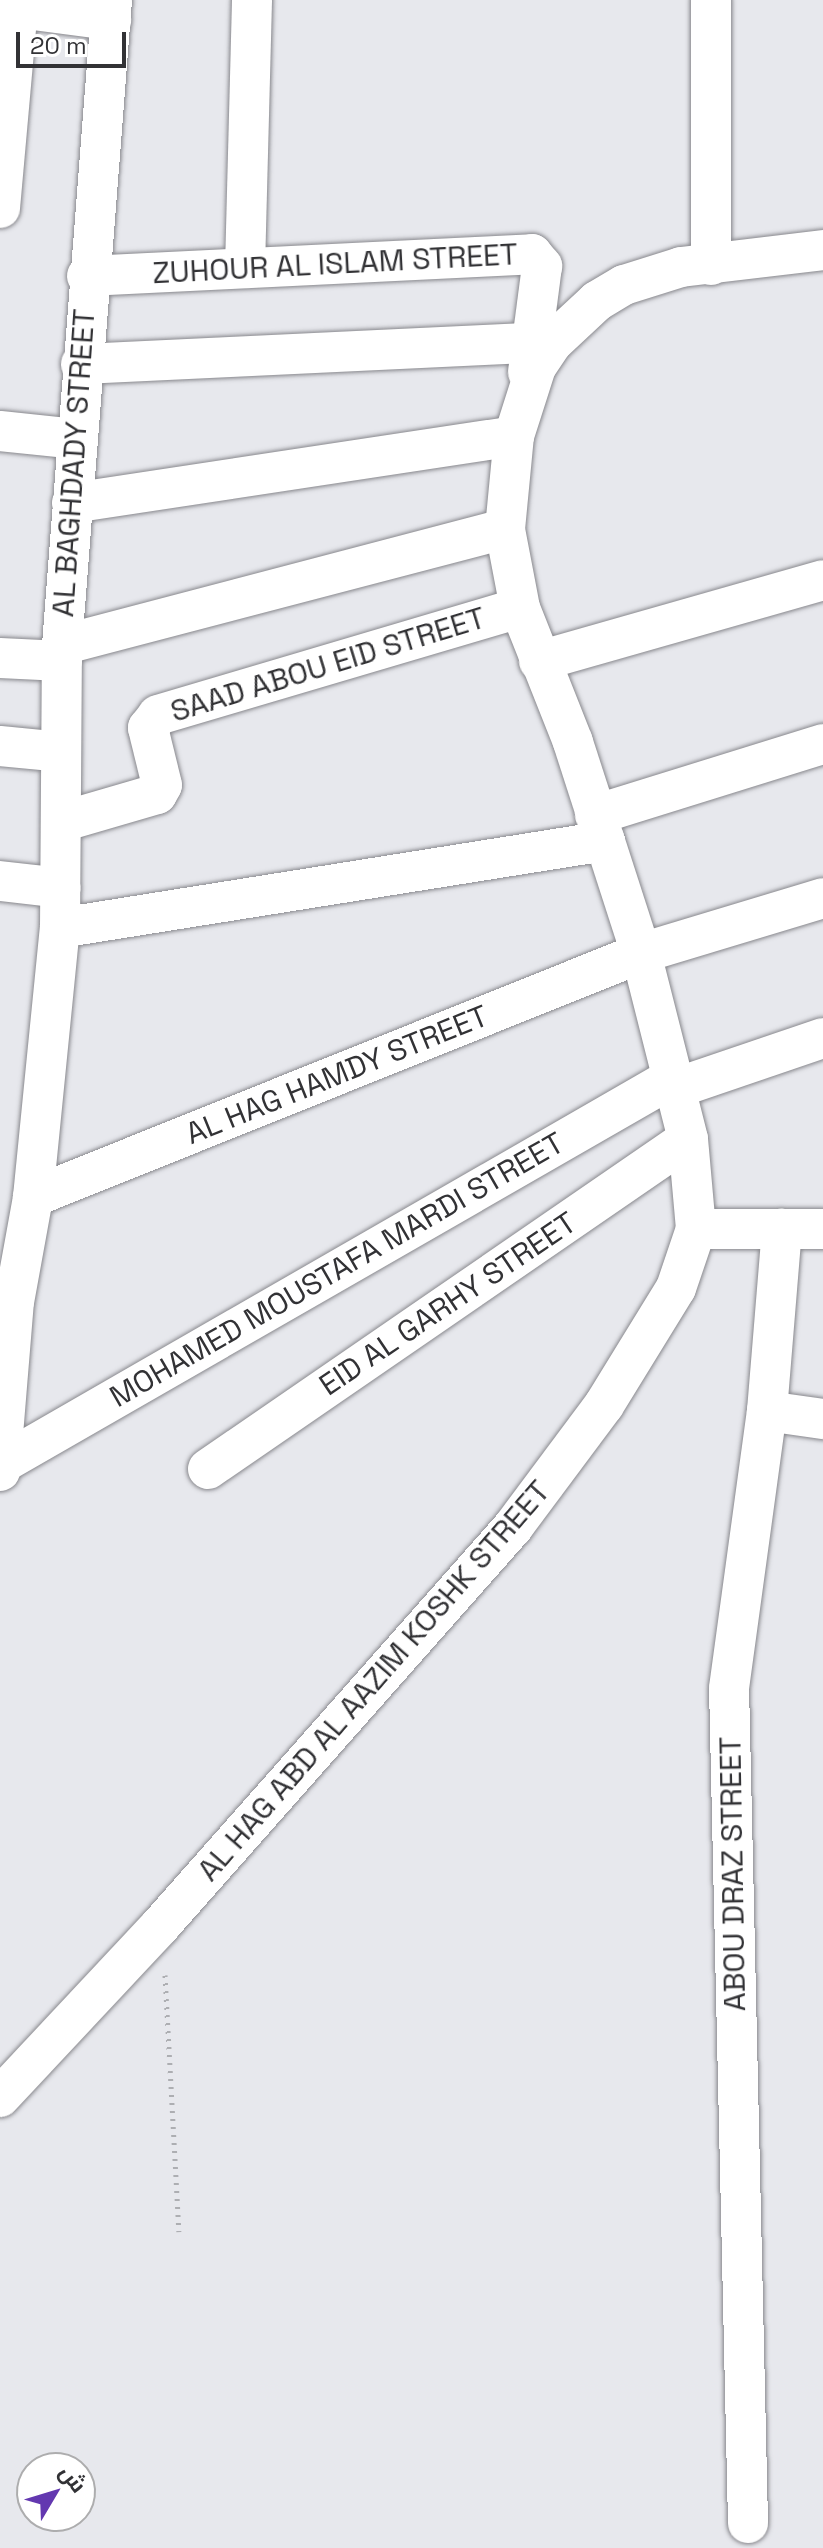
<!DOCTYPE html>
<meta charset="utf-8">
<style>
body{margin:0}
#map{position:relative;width:823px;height:2548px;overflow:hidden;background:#e7e8ed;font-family:"Space Grotesk",Cairo,sans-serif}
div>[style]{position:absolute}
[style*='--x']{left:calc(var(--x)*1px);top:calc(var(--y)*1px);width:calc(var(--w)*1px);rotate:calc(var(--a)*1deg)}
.path>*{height:5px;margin-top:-2.5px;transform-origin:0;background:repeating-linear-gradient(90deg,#adaeb2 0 2px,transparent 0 8px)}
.roads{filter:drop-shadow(0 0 2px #88888d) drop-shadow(0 0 2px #88888d)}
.street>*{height:40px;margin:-20px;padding:0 20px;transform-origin:20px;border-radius:20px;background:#fff}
span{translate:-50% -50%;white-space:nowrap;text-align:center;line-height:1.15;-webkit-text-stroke:6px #fff;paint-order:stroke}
.street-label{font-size:30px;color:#323235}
.north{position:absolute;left:16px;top:2452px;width:80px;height:80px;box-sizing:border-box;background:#fff;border:2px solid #adadae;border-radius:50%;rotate:52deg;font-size:22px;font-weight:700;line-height:32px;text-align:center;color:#323235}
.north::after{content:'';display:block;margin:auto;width:28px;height:36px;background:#6338b0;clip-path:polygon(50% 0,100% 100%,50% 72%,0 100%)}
.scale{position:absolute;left:16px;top:32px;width:110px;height:36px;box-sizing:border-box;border:4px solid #323235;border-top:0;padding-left:10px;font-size:24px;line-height:28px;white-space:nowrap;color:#323235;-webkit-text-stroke:6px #fff;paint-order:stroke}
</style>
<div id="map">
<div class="path">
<div style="--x:165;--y:1975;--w:257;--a:86.9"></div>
</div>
<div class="roads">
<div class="street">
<div style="--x:18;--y:0;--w:8;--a:90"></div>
<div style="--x:18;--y:8;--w:94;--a:7.4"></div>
<div style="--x:711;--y:0;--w:265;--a:90"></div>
<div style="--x:0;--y:208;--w:201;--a:-84.9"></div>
<div style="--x:245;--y:268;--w:268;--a:-88.5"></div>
<div style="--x:87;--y:276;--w:446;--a:-2.8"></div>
<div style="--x:532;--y:254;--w:16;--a:50"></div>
<div style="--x:542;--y:266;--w:107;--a:97.5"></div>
<div style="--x:81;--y:364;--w:452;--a:-2.7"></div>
<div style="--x:0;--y:431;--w:76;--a:6"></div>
<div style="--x:72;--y:503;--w:447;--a:-8.6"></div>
<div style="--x:62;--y:645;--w:458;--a:-14.7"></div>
<div style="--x:0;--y:658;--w:62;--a:2.8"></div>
<div style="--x:539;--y:661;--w:295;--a:-15.9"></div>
<div style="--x:0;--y:746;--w:61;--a:5.6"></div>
<div style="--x:595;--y:815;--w:239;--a:-17.3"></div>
<div style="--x:61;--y:822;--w:100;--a:-16.3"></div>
<div style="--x:157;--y:794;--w:10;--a:-61"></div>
<div style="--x:162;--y:785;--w:59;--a:-103.8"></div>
<div style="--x:148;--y:728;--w:16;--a:-52"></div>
<div style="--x:158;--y:715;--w:377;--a:-16.5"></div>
<div style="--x:0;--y:881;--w:61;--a:6.5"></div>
<div style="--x:60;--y:928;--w:552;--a:-9.07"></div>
<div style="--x:676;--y:1088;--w:155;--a:-18.8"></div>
<div style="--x:33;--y:1197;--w:655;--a:-21.87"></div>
<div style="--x:641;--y:953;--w:190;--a:-16.8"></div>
<div style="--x:696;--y:1229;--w:127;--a:0"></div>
<div style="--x:767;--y:1411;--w:57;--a:8.1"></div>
<div style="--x:1;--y:1464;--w:776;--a:-29.9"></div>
<div style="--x:208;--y:1469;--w:582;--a:-34.51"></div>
<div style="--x:0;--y:1471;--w:170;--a:-85.3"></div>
<div style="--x:14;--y:1302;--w:107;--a:-79.7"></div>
<div style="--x:33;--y:1197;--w:270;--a:-84.3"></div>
<div style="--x:60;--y:928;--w:283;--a:-89.6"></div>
<div style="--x:62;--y:645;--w:647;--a:-85.57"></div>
<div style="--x:0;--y:2097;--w:234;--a:-46.9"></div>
<div style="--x:160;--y:1926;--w:533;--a:-48.5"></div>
<div style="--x:513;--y:1527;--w:152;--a:-53.3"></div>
<div style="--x:604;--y:1405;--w:137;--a:-58.4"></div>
<div style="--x:676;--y:1288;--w:62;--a:-71.3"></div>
<div style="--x:696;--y:1229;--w:90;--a:-95.1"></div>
<div style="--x:688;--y:1139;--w:192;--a:-104.2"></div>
<div style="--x:641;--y:953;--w:222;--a:-107.9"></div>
<div style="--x:573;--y:742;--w:144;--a:-111.6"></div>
<div style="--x:520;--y:608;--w:80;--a:-100.8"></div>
<div style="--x:505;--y:529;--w:93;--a:-84.5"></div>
<div style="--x:514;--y:436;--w:72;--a:-72.3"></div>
<div style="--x:536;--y:367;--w:30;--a:-56"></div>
<div style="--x:553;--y:342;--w:60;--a:-43"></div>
<div style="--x:597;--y:301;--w:31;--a:-31"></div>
<div style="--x:624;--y:285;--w:60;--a:-17.5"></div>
<div style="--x:681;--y:267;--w:143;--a:-6.8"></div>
<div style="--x:748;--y:2523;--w:835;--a:-91.3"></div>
<div style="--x:729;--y:1688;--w:280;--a:-82.2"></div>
<div style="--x:767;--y:1411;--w:183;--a:-85.3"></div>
</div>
</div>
<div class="street-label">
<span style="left:335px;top:264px;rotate:-3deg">ZUHOUR AL ISLAM STREET</span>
<span style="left:74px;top:463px;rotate:-86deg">AL BAGHDADY STREET</span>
<span style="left:328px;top:665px;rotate:-17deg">SAAD ABOU EID STREET</span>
<span style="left:337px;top:1075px;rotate:-22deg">AL HAG HAMDY STREET</span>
<span style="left:337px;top:1270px;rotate:-30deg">MOHAMED MOUSTAFA MARDI STREET</span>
<span style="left:448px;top:1304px;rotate:-34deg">EID AL GARHY STREET</span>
<span style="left:374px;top:1681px;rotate:-49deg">AL HAG ABD AL AAZIM KOSHK STREET</span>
<span style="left:733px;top:1874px;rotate:-91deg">ABOU DRAZ STREET</span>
</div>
<div class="north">ش</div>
<div class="scale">20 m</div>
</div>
